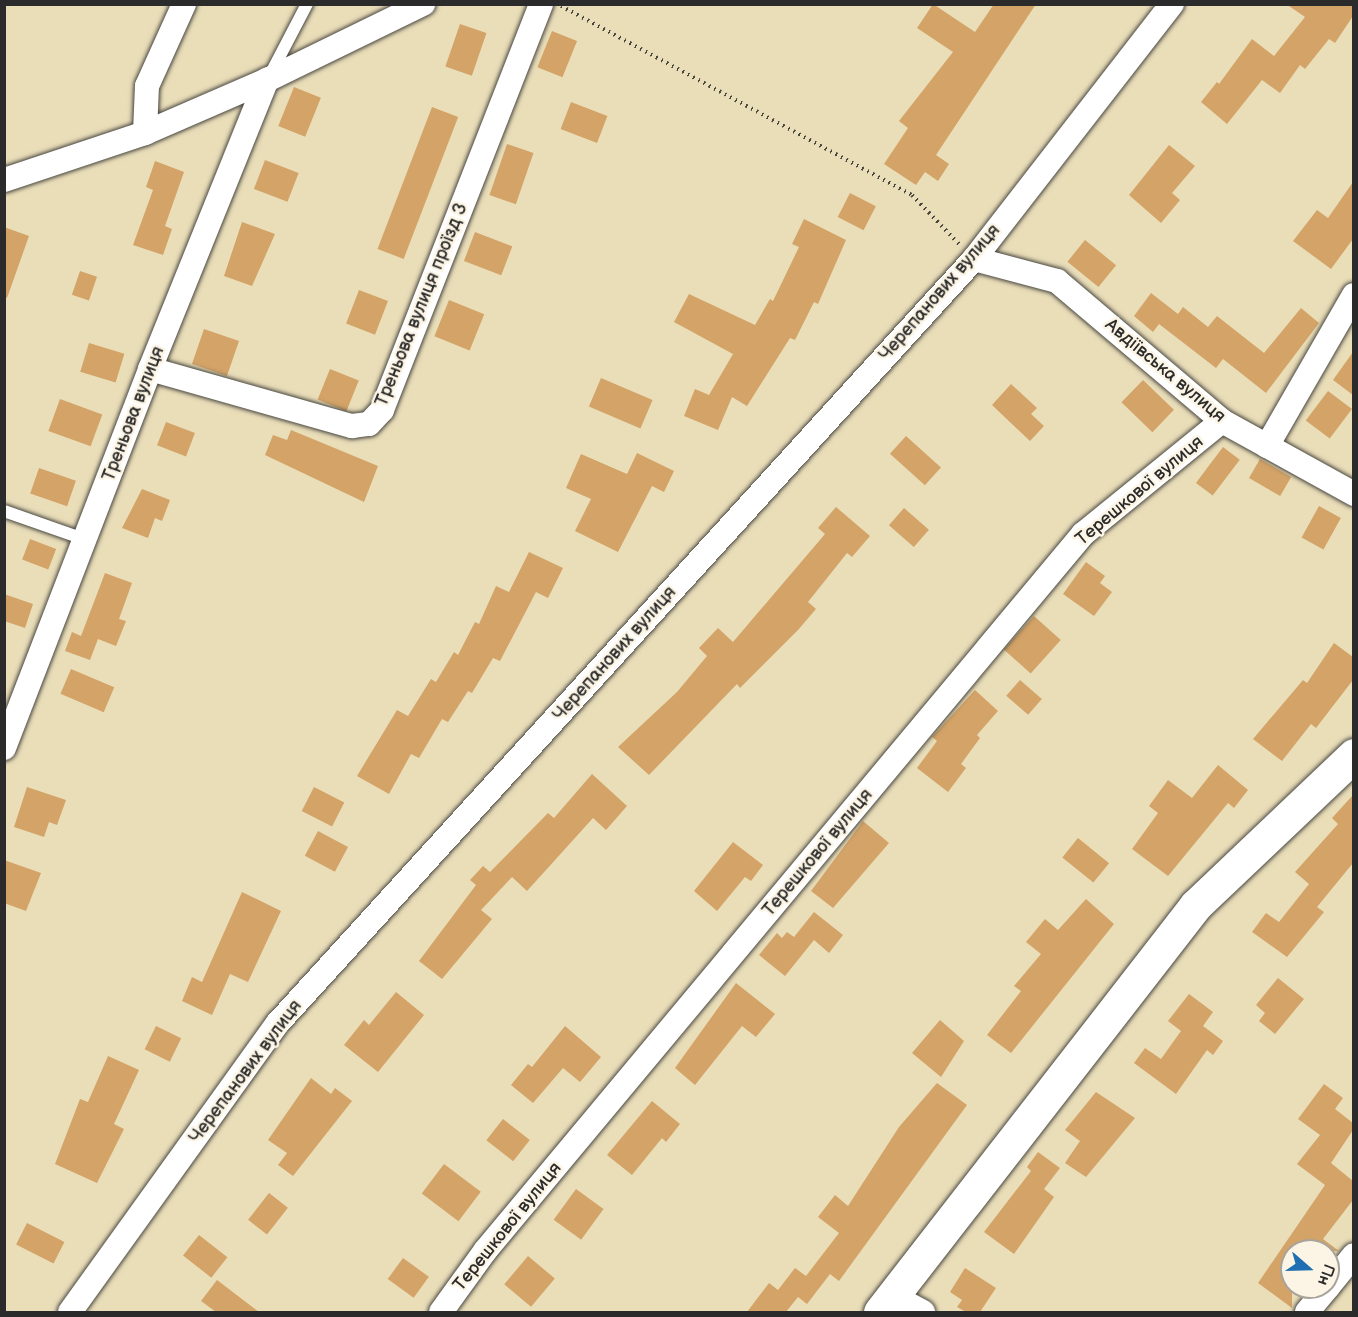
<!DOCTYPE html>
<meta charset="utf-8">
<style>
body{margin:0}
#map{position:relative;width:1358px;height:1317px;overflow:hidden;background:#eadeb9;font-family:"Balsamiq Sans",sans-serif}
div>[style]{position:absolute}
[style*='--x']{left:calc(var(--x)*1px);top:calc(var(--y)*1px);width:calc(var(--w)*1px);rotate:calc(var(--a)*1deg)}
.building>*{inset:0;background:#d3a367;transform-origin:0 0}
.path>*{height:4px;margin-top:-2px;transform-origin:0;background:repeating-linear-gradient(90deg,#484640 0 1.5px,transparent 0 6px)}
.roads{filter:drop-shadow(0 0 2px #484640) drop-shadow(0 0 2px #484640)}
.lane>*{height:12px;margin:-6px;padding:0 6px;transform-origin:6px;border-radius:6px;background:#fff}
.street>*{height:24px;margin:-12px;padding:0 12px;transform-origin:12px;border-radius:12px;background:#fff}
.secondary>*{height:33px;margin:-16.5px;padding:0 16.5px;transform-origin:16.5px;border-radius:16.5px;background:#fff}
span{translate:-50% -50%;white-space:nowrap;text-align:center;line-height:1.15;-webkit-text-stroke:5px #fcf5e5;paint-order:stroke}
.street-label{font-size:18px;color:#2b2b2b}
.frame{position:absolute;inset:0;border:6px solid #2b2b2b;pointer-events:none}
.north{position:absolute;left:1280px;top:1239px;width:60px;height:60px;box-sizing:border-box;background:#fcf5e5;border:2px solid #a8a49b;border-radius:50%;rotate:110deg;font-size:16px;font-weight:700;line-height:24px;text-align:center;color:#2b2b2b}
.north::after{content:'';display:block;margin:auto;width:21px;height:27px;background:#1f6fb2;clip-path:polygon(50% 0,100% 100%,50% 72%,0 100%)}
</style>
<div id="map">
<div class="building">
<div style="clip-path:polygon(933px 4px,975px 32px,994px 4px,1036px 4px,936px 155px,949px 164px,938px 181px,925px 172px,916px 185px,884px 164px,908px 128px,899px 121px,953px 52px,917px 28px)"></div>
<div style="clip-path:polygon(1286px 4px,1353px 4px,1353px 16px,1335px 43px,1329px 39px,1305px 69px,1300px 65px,1280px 93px,1262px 80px,1227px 124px,1201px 102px,1217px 82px,1219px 84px,1252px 39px,1274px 56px,1305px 17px)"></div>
<div style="left:460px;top:24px;width:28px;height:45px;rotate:19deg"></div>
<div style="left:552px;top:31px;width:27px;height:39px;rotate:22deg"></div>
<div style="left:294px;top:87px;width:29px;height:42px;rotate:22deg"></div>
<div style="left:571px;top:102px;width:39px;height:29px;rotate:21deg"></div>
<div style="left:432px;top:107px;width:28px;height:152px;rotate:21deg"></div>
<div style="left:507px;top:144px;width:28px;height:54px;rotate:19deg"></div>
<div style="clip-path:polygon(1169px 145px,1195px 166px,1172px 193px,1180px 200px,1161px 223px,1129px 195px)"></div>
<div style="left:265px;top:160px;width:36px;height:31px;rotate:21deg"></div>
<div style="clip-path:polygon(155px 161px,184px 172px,165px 226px,172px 229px,163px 255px,133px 245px,153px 190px,146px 187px)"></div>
<div style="clip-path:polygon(1353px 182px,1353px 239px,1331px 269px,1293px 241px,1317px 210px,1328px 218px)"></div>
<div style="left:850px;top:193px;width:29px;height:27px;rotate:27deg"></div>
<div style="clip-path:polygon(804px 219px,846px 240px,818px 304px,814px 302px,795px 340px,790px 338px,747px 406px,732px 397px,718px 430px,684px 416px,695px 389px,709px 395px,733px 354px,674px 322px,689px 294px,755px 325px,770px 299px,773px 301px,799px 247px,792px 244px)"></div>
<div style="clip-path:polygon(242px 222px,275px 234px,252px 286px,224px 276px)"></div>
<div style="clip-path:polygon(4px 227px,29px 236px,7px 298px,4px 297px)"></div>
<div style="left:475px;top:232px;width:40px;height:31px;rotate:21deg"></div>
<div style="left:1085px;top:240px;width:40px;height:28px;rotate:39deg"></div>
<div style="left:80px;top:271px;width:18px;height:25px;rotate:19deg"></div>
<div style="left:359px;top:290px;width:31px;height:36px;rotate:21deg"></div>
<div style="clip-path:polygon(1151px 293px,1178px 314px,1183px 307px,1208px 327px,1217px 316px,1264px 353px,1301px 308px,1319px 323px,1266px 393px,1223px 359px,1216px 368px,1159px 324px,1153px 332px,1134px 316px)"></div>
<div style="left:449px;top:300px;width:38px;height:39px;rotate:22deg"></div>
<div style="left:204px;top:329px;width:37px;height:37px;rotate:19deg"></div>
<div style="left:89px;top:343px;width:37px;height:30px;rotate:17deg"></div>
<div style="clip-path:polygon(1353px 352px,1353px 395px,1333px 380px)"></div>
<div style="left:330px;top:369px;width:31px;height:33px;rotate:22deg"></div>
<div style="left:601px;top:378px;width:56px;height:31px;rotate:23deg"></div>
<div style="left:1143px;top:380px;width:43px;height:31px;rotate:44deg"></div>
<div style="clip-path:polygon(1011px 384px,1037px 408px,1031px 414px,1044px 426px,1030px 441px,992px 405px)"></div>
<div style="left:1328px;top:391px;width:30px;height:37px;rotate:37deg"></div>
<div style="left:60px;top:399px;width:45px;height:34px;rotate:20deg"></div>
<div style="left:166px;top:422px;width:31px;height:25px;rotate:21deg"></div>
<div style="clip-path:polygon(291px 430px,378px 466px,364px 502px,265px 455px,273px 435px,287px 440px)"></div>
<div style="left:906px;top:436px;width:47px;height:24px;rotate:42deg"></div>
<div style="left:1223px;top:447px;width:21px;height:45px;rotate:37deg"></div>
<div style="clip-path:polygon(637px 453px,674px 471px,664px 492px,652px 486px,618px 552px,575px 531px,591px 499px,566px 488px,581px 454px,627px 474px)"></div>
<div style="left:1260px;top:459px;width:36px;height:22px;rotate:30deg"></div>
<div style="left:39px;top:468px;width:39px;height:27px;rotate:19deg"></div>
<div style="clip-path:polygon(142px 489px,170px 500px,162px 521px,155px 518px,148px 538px,122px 528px)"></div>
<div style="left:1319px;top:506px;width:25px;height:36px;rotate:29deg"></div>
<div style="clip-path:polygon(836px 507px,870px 536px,852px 557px,847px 553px,808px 602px,816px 609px,798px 630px,740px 688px,737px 684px,649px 775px,618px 747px,677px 692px,707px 656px,699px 648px,718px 628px,733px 642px,825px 534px,818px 528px)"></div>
<div style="left:904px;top:508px;width:33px;height:23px;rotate:41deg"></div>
<div style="left:30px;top:539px;width:28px;height:22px;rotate:21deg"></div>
<div style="clip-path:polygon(529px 552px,563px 568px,548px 598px,536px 592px,500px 661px,493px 658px,472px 693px,468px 691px,448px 722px,442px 719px,419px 758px,411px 754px,389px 794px,357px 776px,397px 710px,408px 716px,431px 679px,436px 682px,454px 652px,458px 655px,475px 622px,479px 624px,496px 586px,509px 592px)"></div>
<div style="clip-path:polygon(1086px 562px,1105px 576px,1100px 583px,1112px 592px,1094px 616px,1063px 594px)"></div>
<div style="clip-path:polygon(105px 573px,132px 583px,119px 619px,126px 621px,116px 646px,98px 639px,90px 660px,65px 651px,72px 632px,81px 636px)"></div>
<div style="clip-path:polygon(4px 594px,33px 604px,25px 628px,4px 621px)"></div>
<div style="left:1034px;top:616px;width:36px;height:45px;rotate:42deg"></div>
<div style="clip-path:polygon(1334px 643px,1353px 657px,1353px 680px,1316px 728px,1311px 724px,1282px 761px,1253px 739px,1303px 680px,1307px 683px)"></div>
<div style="left:71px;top:669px;width:47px;height:27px;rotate:23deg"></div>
<div style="left:1020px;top:680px;width:29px;height:21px;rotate:41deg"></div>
<div style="clip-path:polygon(975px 690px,998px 711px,977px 735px,980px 738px,961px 764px,966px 768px,948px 792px,917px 768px,937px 741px,932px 737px)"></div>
<div style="clip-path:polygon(1218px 765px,1248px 790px,1234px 808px,1228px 803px,1168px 876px,1132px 849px,1158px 813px,1149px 806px,1168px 780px,1192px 798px)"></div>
<div style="clip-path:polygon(592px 774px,627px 806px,606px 830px,593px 818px,527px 891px,512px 877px,481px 910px,492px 919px,442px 979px,419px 961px,476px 885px,470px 880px,483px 866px,490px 872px,548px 813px,554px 818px)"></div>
<div style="clip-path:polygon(27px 787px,66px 800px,57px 825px,49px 822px,44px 837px,14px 827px)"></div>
<div style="left:314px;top:787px;width:34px;height:27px;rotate:27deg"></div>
<div style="clip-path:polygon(1353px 795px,1353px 863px,1317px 907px,1324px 912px,1287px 957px,1252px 932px,1266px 913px,1279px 922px,1309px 884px,1295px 872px,1338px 824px,1332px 818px)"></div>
<div style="clip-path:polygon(863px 821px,889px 843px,833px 908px,811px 891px)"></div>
<div style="left:318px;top:831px;width:34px;height:28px;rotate:28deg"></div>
<div style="left:1078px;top:838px;width:40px;height:25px;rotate:39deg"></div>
<div style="clip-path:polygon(733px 842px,763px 865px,751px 881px,745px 877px,717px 911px,694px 891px)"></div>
<div style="clip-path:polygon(4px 860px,41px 873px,26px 911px,4px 903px)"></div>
<div style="clip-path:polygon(242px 892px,281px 911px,248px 982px,230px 974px,212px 1015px,182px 1001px,192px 977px,202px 982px)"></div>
<div style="clip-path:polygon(1086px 899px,1114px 924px,1011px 1053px,987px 1035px,1021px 991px,1014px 986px,1041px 954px,1026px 942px,1045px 919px,1058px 930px)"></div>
<div style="clip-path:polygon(814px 912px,843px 935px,829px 953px,814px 940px,785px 976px,759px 955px,777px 933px,782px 938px,787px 932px,794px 937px)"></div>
<div style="clip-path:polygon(1278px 978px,1304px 999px,1275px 1034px,1259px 1021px,1265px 1013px,1256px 1005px)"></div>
<div style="clip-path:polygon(736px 983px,775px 1014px,756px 1037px,742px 1026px,695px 1085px,675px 1068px)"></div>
<div style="clip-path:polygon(396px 992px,424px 1015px,378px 1072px,344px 1045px,364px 1020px,369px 1025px)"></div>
<div style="clip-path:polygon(1189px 994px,1213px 1012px,1203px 1026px,1223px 1041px,1213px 1055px,1207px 1050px,1176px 1094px,1134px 1063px,1145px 1048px,1161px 1059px,1181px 1031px,1168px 1021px)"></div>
<div style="clip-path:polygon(940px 1020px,964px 1041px,941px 1077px,912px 1053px)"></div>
<div style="left:156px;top:1026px;width:28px;height:26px;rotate:26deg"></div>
<div style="clip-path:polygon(565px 1026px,601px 1057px,580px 1082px,563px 1068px,533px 1103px,511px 1085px,528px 1064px,532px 1067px)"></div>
<div style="clip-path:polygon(108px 1056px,139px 1070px,114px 1124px,124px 1129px,97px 1183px,55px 1164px,80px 1099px,88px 1102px)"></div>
<div style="clip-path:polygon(311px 1078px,331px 1094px,335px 1088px,352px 1101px,293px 1176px,278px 1165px,287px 1153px,268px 1140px)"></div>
<div style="clip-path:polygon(937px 1083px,967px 1105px,839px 1281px,830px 1274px,807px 1304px,798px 1297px,786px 1312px,747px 1312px,769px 1283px,778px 1290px,795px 1268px,806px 1276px,839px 1233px,818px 1217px,835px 1195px,848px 1206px,899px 1127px)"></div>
<div style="clip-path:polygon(1324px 1084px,1343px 1098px,1335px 1109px,1353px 1123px,1353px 1130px,1331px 1163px,1353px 1181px,1353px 1200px,1323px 1239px,1339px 1251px,1292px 1251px,1292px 1308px,1258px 1283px,1325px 1185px,1297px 1164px,1320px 1135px,1298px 1119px)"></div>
<div style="clip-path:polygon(1096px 1092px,1135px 1118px,1086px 1177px,1065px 1163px,1080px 1141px,1065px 1130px)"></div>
<div style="clip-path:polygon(652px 1101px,680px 1124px,666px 1142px,662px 1138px,632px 1175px,607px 1155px)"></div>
<div style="left:503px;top:1119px;width:34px;height:27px;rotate:38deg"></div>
<div style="clip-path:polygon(1038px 1152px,1060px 1168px,1044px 1189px,1054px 1197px,1014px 1254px,984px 1232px,1031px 1171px,1027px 1167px)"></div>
<div style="left:444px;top:1164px;width:46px;height:37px;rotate:37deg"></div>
<div style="left:576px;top:1189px;width:34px;height:38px;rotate:36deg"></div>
<div style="left:269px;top:1193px;width:24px;height:34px;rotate:38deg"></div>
<div style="left:27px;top:1223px;width:42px;height:24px;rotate:27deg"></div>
<div style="left:199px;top:1235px;width:36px;height:26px;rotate:38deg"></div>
<div style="left:528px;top:1256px;width:35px;height:37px;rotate:40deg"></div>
<div style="left:403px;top:1258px;width:32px;height:26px;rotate:36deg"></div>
<div style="clip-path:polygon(965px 1268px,996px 1288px,980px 1312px,966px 1312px,957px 1307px,962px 1300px,950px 1292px)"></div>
<div style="clip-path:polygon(217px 1280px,259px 1312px,216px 1312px,201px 1301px)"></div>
</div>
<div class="path">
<div style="--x:561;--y:6;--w:399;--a:28.3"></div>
<div style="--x:912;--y:195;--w:68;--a:46.2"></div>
</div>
<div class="roads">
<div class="lane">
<div style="--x:270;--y:75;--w:80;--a:-62.5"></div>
<div style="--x:4;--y:511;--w:88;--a:19.3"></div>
</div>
<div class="street">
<div style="--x:145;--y:133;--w:47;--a:-87.6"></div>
<div style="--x:147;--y:86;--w:90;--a:-65.7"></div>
<div style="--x:4;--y:180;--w:149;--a:-18.4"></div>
<div style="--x:145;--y:133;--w:133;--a:-23.5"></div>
<div style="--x:267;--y:80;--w:174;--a:-26"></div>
<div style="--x:974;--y:259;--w:86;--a:14.8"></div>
<div style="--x:1057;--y:281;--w:216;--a:40.3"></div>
<div style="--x:1222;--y:421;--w:151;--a:28.9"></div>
<div style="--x:150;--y:369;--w:210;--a:15.8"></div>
<div style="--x:352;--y:426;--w:17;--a:-7"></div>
<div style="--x:369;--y:424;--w:19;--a:-47"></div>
<div style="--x:382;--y:410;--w:436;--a:-68.6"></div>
<div style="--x:1267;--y:446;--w:174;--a:-60.1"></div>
<div style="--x:4;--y:748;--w:406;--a:-68.9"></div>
<div style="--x:150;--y:369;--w:312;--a:-68"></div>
<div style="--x:1328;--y:1287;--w:41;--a:-50.9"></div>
<div style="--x:893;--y:1296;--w:34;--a:28"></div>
<div style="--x:70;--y:1312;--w:355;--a:-54.3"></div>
<div style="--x:277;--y:1024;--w:1035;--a:-47.66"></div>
<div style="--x:974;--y:259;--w:323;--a:-52.2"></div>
<div style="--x:441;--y:1312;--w:75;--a:-54.2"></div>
<div style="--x:485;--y:1251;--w:934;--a:-50.17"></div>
<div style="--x:1083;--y:534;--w:179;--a:-39.1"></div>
<div style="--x:1307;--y:1312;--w:33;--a:-50"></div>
</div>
<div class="secondary">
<div style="--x:880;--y:1312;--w:515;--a:-52.17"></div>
<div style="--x:1196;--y:905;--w:218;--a:-43.5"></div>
</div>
</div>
<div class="street-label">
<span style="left:940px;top:293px;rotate:-49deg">Черепанових вулиця</span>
<span style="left:422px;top:305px;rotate:-68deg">Треньова вулиця проїзд 3</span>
<span style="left:1165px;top:371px;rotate:40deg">Авдіївська вулиця</span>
<span style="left:134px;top:414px;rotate:-69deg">Треньова вулиця</span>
<span style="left:1140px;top:491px;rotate:-40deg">Терешкової вулиця</span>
<span style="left:615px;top:654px;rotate:-48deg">Черепанових вулиця</span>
<span style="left:818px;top:853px;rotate:-50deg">Терешкової вулиця</span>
<span style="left:246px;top:1072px;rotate:-53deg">Черепанових вулиця</span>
<span style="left:508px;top:1227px;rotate:-51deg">Терешкової вулиця</span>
</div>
<div class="frame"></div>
<div class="north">Пн</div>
</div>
